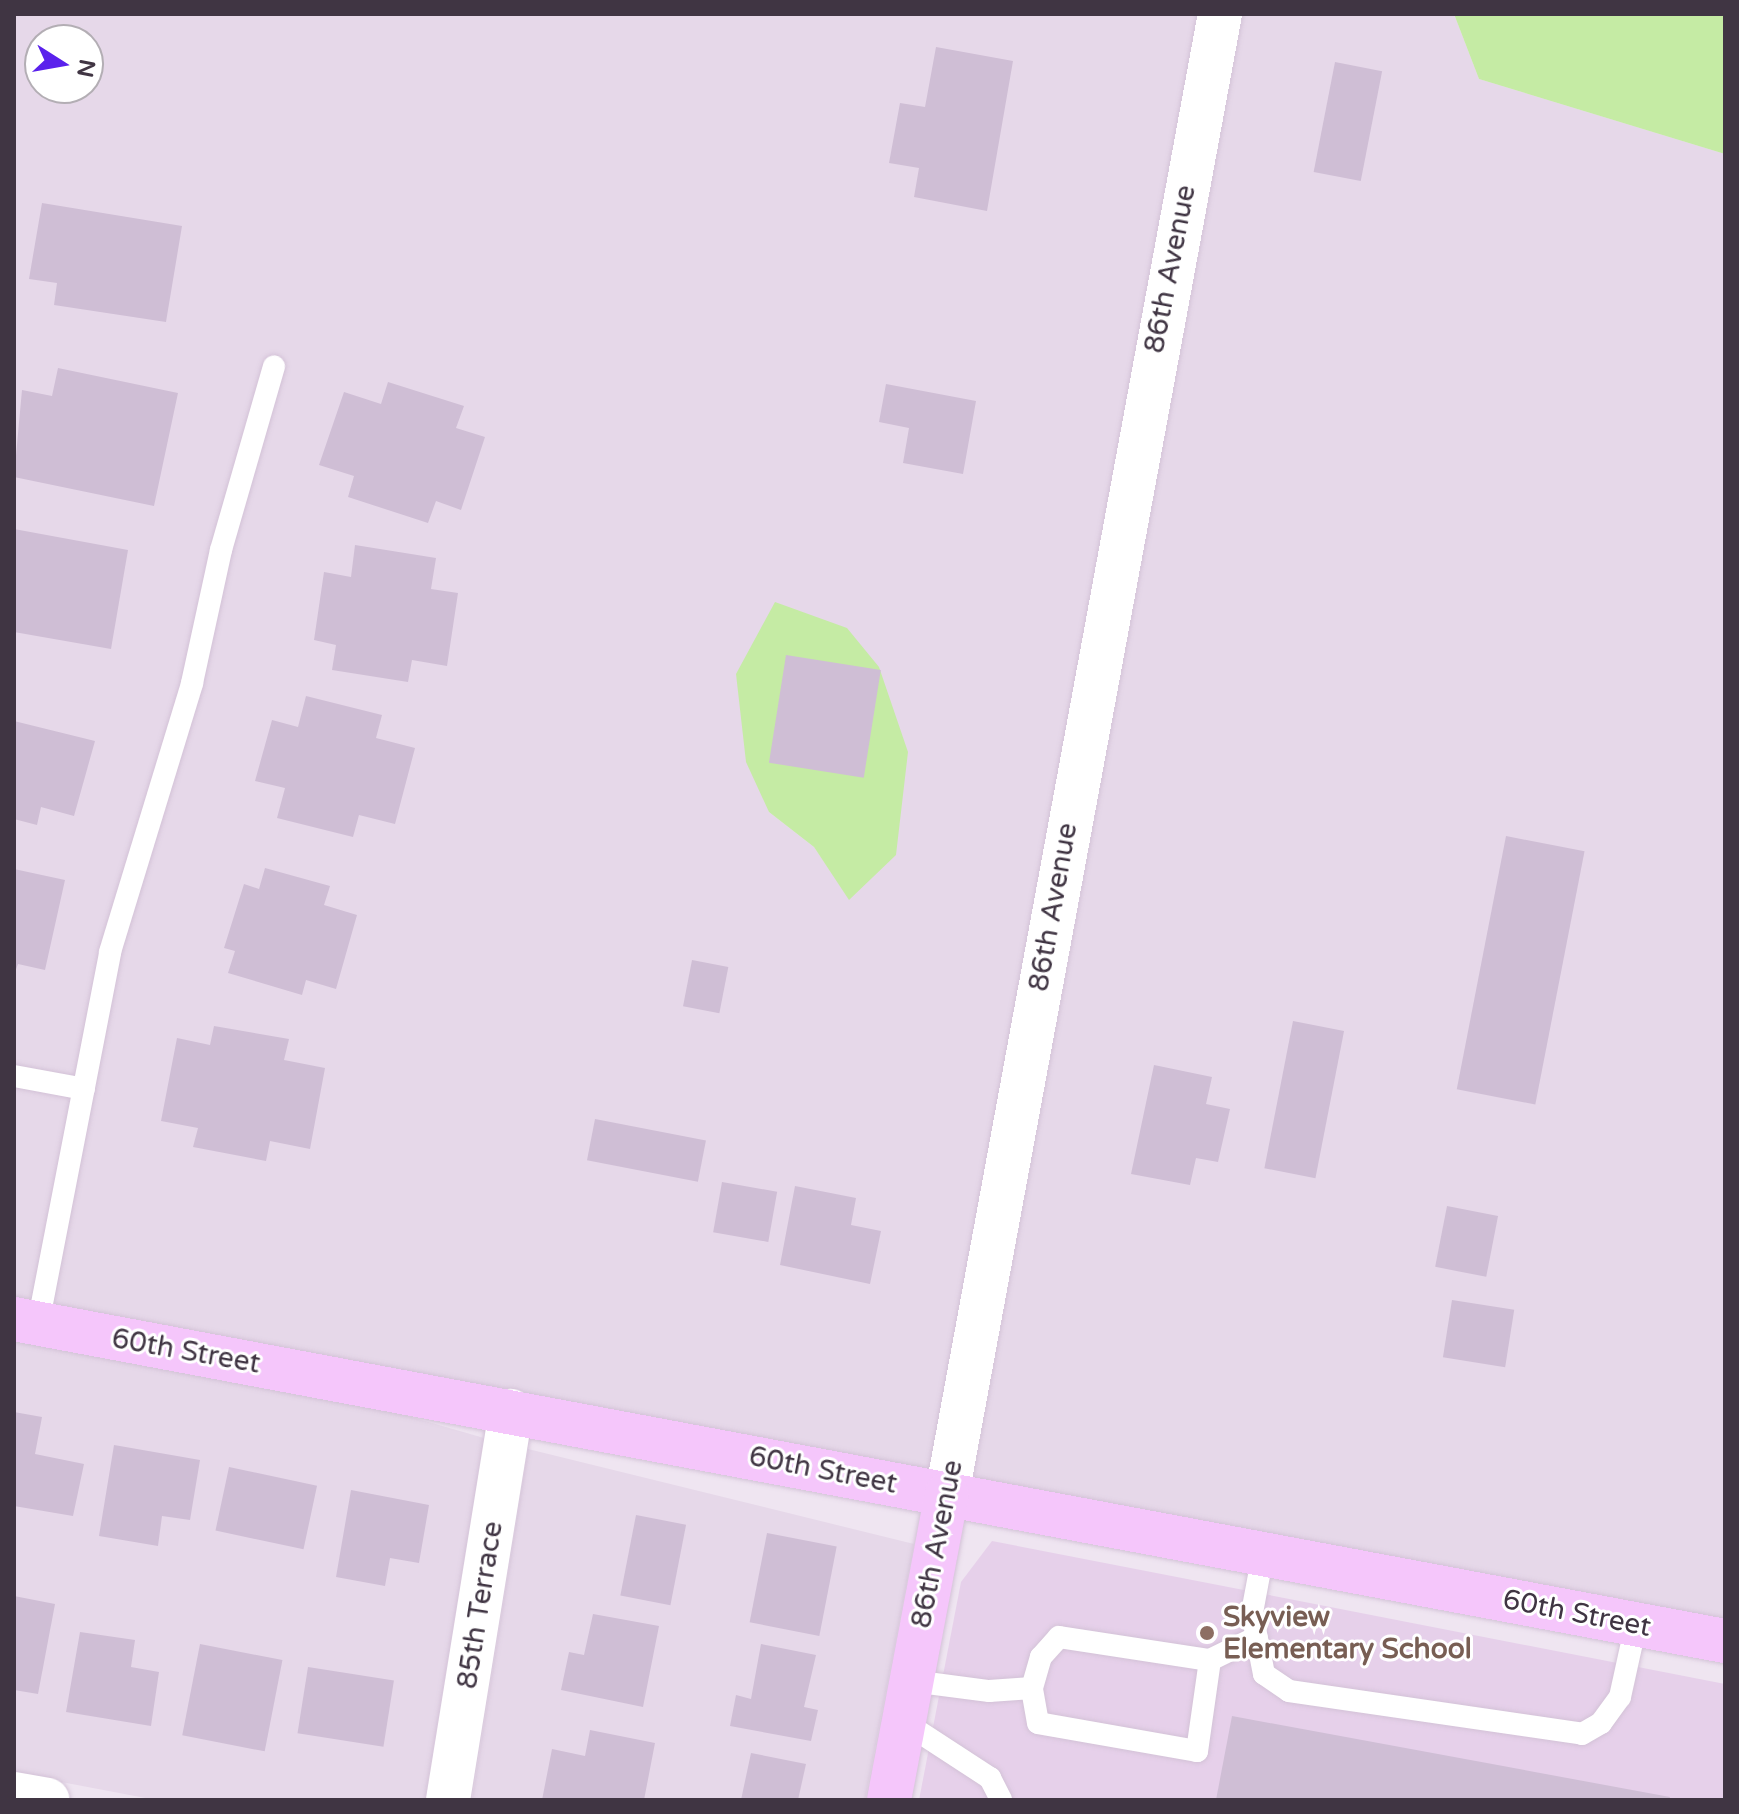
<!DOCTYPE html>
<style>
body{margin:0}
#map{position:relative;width:1739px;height:1814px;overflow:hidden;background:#efe5f1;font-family:"Varela Round",sans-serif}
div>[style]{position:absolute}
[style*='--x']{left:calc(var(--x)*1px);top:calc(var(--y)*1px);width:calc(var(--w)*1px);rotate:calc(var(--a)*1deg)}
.residential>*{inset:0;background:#e6d8e9}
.education>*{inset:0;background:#e6d0ea}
.water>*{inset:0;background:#c5eba4}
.building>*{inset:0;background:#cfbed5;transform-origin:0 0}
.roads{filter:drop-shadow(0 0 2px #d3c2d7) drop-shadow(0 0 2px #d3c2d7)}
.lane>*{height:22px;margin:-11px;padding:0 11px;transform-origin:11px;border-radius:11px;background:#fff}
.street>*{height:44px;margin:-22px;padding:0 22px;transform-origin:22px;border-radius:22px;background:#fff}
.secondary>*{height:44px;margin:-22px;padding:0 22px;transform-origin:22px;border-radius:22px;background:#f5c6fb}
.dots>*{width:22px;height:22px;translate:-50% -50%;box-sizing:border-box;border:4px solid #fff;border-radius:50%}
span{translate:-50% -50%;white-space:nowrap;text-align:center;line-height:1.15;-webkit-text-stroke:6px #fff;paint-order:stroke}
.street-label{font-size:28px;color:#403543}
.education-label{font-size:28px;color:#785e54;font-weight:700}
.left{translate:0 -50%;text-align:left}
.frame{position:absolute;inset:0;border:16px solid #403543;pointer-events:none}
.north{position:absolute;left:24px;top:24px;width:80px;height:80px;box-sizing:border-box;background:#fff;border:2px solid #b3aeb4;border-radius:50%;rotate:101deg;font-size:22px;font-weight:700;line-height:32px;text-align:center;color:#403543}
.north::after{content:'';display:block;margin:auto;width:28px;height:36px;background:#5a21ec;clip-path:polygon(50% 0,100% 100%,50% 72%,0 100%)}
</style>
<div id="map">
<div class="residential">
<div style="clip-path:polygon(evenodd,14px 14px,1197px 14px,929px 1470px,14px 1299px,14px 14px,40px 40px,88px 40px,88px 88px,40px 88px,40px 40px,14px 14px,736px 674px,850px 900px,814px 847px,769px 812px,736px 674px)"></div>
<div style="clip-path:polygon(1243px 14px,1454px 14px,1479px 79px,1725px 154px,1725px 1620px,973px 1478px)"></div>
<div style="clip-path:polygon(14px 1340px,373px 1406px,484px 1438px,425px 1800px,156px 1800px,14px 1773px)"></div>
<div style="clip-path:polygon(528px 1449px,914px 1544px,865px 1800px,472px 1800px)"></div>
</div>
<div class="education">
<div style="clip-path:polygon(992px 1541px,1725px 1684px,1725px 1800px,919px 1800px,961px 1582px)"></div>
</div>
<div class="water">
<div style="clip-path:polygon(1454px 14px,1725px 14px,1725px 154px,1479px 79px)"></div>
<div style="clip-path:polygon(775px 602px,847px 628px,879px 667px,908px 752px,896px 855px,849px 900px,814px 847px,769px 812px,746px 762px,736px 674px)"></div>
</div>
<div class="building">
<div style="clip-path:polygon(936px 47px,1013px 61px,987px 211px,914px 197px,919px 168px,889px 163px,900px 103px,925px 107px)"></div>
<div style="left:1335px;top:62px;width:48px;height:112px;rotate:11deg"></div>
<div style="clip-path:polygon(42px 203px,182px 226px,166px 322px,54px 305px,57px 283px,29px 279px)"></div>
<div style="clip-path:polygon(58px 368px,178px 393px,154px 506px,14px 477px,22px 390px,52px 396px)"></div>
<div style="clip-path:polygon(388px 382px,464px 406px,456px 428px,485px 437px,461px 510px,436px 501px,428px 523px,348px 497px,354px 476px,319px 465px,344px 392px,381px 404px)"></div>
<div style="clip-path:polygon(886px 384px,976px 401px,963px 474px,903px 463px,909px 428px,879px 422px)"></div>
<div style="clip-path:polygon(14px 529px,128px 550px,111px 649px,14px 632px)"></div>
<div style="clip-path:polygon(355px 545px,436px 558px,431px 589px,458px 593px,447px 666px,412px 660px,408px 682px,332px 670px,336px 645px,314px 640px,324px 572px,351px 577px)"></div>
<div style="left:786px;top:655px;width:96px;height:109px;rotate:9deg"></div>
<div style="clip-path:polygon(306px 696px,382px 715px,376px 738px,415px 748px,395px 824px,359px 815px,353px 837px,277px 818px,285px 788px,255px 781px,272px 720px,298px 727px)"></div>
<div style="clip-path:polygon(14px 721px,95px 741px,74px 816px,41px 807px,37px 825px,14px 819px)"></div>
<div style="left:1506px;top:836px;width:80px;height:258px;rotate:11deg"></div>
<div style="clip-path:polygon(265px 868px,330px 886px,324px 905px,357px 915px,336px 989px,306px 980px,302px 995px,228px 973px,235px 951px,224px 948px,244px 884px,259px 889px)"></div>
<div style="clip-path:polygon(14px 869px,65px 880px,45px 970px,18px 964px,14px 975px)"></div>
<div style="left:692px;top:960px;width:37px;height:47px;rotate:11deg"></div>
<div style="left:1293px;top:1021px;width:52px;height:150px;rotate:11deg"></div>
<div style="clip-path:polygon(214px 1026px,289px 1039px,284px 1060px,325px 1068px,310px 1149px,270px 1141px,266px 1161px,193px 1147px,198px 1128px,161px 1121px,177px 1038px,210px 1045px)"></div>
<div style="clip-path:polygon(1154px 1065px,1212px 1077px,1206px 1104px,1230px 1109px,1218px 1162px,1196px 1158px,1190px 1185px,1131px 1174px)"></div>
<div style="left:595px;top:1119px;width:113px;height:42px;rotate:11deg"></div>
<div style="left:722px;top:1182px;width:56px;height:51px;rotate:10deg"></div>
<div style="clip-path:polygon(795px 1186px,856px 1198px,851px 1225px,881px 1231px,870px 1284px,780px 1265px)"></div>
<div style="left:1447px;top:1206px;width:52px;height:62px;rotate:11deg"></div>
<div style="left:1452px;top:1300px;width:63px;height:58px;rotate:9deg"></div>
<div style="clip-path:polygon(14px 1412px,42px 1417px,35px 1454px,84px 1464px,73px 1516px,14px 1506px)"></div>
<div style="clip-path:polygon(114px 1445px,200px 1460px,190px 1520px,162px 1516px,158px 1546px,99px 1536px)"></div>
<div style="left:229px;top:1467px;width:90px;height:65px;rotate:12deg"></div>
<div style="clip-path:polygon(351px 1490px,429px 1505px,419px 1563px,390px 1558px,385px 1586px,336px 1577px)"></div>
<div style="left:636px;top:1515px;width:51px;height:82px;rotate:11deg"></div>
<div style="left:767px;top:1533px;width:71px;height:91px;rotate:11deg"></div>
<div style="clip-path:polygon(14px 1596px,55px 1604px,38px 1694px,14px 1690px)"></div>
<div style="clip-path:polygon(593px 1614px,659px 1626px,643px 1707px,561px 1690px,569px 1652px,584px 1655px)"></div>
<div style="clip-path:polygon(80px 1632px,135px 1640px,131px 1667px,159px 1672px,151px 1726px,66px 1712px)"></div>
<div style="left:200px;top:1644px;width:84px;height:93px;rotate:11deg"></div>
<div style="clip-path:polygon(761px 1644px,816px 1655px,804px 1707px,818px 1710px,811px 1741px,730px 1726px,736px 1695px,751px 1699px)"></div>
<div style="left:308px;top:1667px;width:87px;height:67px;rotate:9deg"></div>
<div style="clip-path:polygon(1232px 1716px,1670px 1797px,1669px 1800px,1216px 1800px)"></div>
<div style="clip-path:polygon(590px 1730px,655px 1743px,644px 1800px,542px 1800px,552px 1749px,585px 1756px)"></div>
<div style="clip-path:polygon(751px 1753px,806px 1764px,798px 1800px,741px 1800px)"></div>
</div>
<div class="roads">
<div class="lane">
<div style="--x:14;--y:1076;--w:71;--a:10.5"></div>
<div style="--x:38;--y:1324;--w:379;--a:-79"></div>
<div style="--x:110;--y:952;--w:281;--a:-73"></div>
<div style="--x:192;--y:683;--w:136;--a:-77.7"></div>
<div style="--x:221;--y:550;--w:191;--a:-73.9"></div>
<div style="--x:1263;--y:1554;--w:60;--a:100.6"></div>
<div style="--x:1252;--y:1613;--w:62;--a:78.9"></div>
<div style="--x:1264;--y:1674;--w:30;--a:34"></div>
<div style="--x:1289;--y:1691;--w:296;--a:8.3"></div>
<div style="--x:1582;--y:1734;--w:22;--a:-30"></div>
<div style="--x:1601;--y:1723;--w:32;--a:-54"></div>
<div style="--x:1620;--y:1697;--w:75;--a:-77.6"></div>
<div style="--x:1059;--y:1637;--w:153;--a:8.7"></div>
<div style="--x:1210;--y:1660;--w:92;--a:98.1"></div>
<div style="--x:1197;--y:1751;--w:161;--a:-170"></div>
<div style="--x:1038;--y:1723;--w:36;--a:-100"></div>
<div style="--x:1032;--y:1688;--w:32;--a:-74"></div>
<div style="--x:1041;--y:1657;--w:27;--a:-48"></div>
<div style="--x:1210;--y:1660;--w:52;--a:-26.1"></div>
<div style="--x:912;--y:1681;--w:78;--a:7.4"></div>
<div style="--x:989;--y:1691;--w:43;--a:-4"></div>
<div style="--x:904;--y:1722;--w:103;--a:33.1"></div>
<div style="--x:990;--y:1778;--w:25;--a:63"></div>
</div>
<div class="street">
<div style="--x:947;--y:1494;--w:1505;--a:-79.55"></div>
<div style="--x:14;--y:1794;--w:34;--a:10"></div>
<div style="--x:448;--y:1800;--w:394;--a:-80.8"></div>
</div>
<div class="secondary">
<div style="--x:14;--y:1319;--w:1741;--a:10.66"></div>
<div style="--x:889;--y:1800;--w:311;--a:-79.3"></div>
</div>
</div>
<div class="dots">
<div style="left:1207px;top:1633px;background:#8d6e63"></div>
</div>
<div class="street-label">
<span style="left:1170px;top:269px;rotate:-79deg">86th Avenue</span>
<span style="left:1053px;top:907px;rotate:-80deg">86th Avenue</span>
<span style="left:186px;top:1351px;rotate:10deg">60th Street</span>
<span style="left:823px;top:1470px;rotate:11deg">60th Street</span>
<span style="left:937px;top:1544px;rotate:-79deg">86th Avenue</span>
<span style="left:480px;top:1605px;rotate:-81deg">85th Terrace</span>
<span style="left:1577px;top:1613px;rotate:11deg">60th Street</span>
</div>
<div class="education-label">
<span class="left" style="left:1223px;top:1633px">Skyview<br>Elementary School</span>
</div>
<div class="frame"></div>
<div class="north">N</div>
</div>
